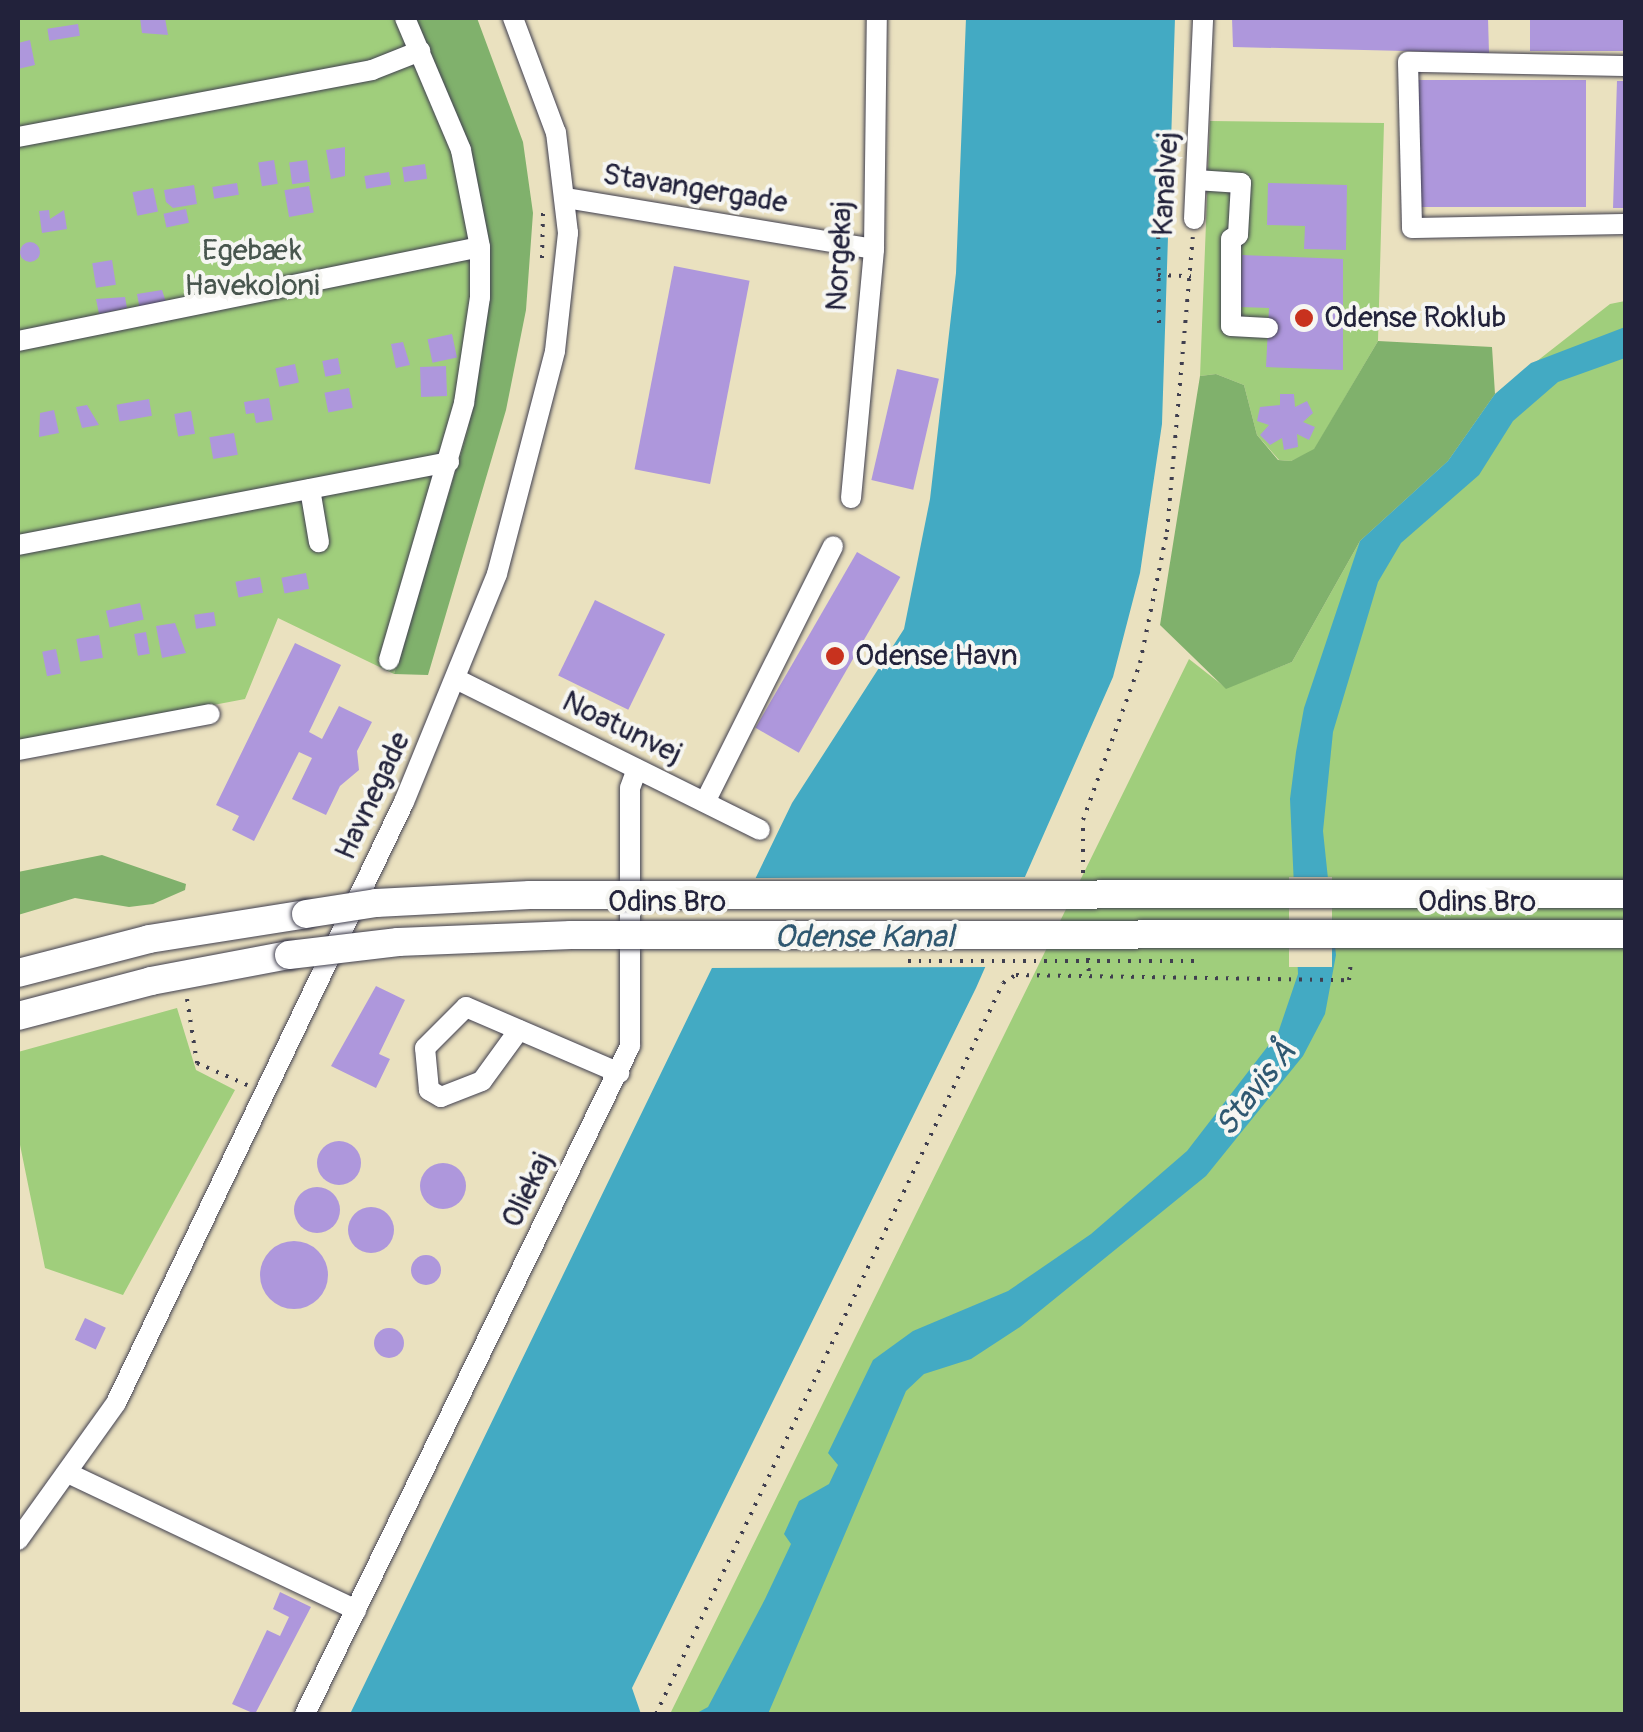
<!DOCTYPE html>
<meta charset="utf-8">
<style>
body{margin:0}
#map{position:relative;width:1643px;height:1732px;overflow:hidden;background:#eae1bf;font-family:Pangolin,sans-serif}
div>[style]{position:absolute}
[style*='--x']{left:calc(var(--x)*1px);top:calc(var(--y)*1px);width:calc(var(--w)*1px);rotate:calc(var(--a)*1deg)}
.green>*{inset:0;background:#a0ce7c}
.forest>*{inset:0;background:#80b16c}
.water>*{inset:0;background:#43aac3}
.pier>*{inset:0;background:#eae1bf;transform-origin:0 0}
.building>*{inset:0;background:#ae97dc;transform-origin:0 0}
.round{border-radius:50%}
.path>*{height:4px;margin-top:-2px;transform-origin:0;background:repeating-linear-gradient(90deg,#403f4f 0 2.5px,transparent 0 10.5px)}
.roads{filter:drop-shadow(0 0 2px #403f4f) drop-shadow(0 0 2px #403f4f)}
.minor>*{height:20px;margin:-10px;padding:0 10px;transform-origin:10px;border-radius:10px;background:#fff}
.major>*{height:28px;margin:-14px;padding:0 14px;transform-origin:14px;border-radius:14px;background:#fff}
.path-bridge>*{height:4px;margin-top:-2px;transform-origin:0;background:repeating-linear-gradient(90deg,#403f4f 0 2.5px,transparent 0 10.5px)}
.bridges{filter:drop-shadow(0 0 2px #403f4f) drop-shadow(0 0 2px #403f4f)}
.major-bridge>*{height:28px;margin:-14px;padding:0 14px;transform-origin:14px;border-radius:14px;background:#fff}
.dots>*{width:28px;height:28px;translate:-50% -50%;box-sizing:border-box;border:5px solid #f6f6f2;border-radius:50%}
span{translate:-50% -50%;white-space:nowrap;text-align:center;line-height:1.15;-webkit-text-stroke:8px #f6f6f2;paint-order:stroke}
.street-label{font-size:30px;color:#22223b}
.park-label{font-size:30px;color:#48564e}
.poi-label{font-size:30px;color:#22223b}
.left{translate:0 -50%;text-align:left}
.water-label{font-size:32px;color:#2f5871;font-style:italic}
.frame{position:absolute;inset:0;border:20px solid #22223b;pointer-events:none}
</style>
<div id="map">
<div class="green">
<div style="clip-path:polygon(18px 18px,414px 18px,487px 244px,490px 291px,468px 430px,394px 674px,278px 618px,245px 699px,18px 742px)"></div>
<div style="clip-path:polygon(1210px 121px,1384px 123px,1378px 341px,1314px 450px,1291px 461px,1279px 460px,1257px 435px,1244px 385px,1216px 374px,1200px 376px)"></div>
<div style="clip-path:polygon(1625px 301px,1625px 1714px,670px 1714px,1189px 659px,1226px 688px,1292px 662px,1360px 541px,1448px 461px,1495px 394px,1610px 304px)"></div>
<div style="clip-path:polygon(177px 1008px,196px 1070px,235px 1090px,123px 1295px,45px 1268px,18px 1135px,18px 1052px)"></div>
</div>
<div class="forest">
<div style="clip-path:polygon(414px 18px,477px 18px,523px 142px,533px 213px,526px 310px,506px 410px,428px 675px,394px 674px,468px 430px,490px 291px,487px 244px)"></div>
<div style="clip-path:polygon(1378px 341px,1492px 347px,1495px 394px,1448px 461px,1360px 541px,1292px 662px,1226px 689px,1160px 625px,1200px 376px,1216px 374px,1244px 385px,1257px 435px,1278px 460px,1291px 461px,1314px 449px)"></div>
<div style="clip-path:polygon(102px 855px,186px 884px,185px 890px,153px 904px,129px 907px,75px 898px,18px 915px,18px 872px)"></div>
</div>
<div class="water">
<div style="clip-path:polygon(966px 18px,1175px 18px,1162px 424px,1140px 573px,1113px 677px,976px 988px,632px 1688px,641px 1714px,350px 1714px,792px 803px,904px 629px,930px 499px,956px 273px)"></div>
<div style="clip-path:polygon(1625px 327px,1625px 358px,1558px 382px,1513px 421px,1479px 475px,1401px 543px,1378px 582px,1333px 732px,1323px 831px,1336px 955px,1325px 1014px,1303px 1056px,1206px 1176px,1020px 1327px,971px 1359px,924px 1374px,906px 1391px,768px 1714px,695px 1714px,708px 1707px,765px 1599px,791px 1544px,784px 1534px,799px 1501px,829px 1484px,838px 1465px,828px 1453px,873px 1360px,913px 1331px,1008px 1291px,1091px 1234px,1187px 1151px,1278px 1033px,1298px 974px,1290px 799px,1296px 752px,1304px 708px,1360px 541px,1448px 461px,1495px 394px,1531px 363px)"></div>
</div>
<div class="pier">
<div style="clip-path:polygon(1032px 877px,991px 967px,706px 968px,750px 878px)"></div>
<div style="left:1289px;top:877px;width:43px;height:90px"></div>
</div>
<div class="building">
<div style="clip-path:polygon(140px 18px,165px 18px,168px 35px,142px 33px)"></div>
<div style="clip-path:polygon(1232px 18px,1488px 18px,1489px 53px,1233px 47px)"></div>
<div style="left:1530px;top:18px;width:96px;height:33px"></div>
<div style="left:78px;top:24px;width:12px;height:31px;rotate:81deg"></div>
<div style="clip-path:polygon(30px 40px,35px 65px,18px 69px,18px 43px)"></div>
<div style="left:1416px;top:80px;width:170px;height:127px"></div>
<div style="clip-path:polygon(1617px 81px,1626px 81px,1626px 208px,1613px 208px)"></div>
<div style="clip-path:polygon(345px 147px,345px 176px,331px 179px,326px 150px)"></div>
<div style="left:274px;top:160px;width:24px;height:16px;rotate:81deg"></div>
<div style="left:307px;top:160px;width:22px;height:18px;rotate:82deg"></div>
<div style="left:425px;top:164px;width:15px;height:23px;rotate:82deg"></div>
<div style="left:389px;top:172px;width:13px;height:25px;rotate:81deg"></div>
<div style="left:237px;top:183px;width:12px;height:25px;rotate:81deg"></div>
<div style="clip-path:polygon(1268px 183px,1347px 185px,1346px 250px,1304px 249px,1305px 226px,1267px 225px)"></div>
<div style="clip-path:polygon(194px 185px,197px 204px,173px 208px,166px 202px,164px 190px)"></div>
<div style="left:309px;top:186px;width:27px;height:25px;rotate:80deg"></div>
<div style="left:153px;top:188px;width:24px;height:21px;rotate:78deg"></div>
<div style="left:186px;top:209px;width:14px;height:23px;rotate:78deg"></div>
<div style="clip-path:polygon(49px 210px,50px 219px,64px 210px,67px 229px,42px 233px,39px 211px)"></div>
<div class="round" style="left:20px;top:242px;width:20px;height:20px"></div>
<div style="clip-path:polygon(1242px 255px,1343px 259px,1343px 370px,1266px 367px,1269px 308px,1240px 307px)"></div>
<div style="left:112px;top:260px;width:25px;height:20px;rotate:81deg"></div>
<div style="left:674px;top:266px;width:77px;height:207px;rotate:11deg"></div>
<div style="clip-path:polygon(162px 290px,166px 302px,140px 310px,137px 294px)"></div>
<div style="clip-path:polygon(125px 297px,127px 308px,99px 314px,96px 299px)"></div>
<div style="left:452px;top:334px;width:24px;height:25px;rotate:78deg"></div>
<div style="clip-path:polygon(403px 342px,410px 365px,396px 368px,391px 344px)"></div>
<div style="left:338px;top:358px;width:16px;height:16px;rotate:79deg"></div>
<div style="left:295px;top:364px;width:19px;height:20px;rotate:78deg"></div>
<div style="left:446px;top:366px;width:30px;height:26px;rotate:88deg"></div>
<div style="left:897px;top:369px;width:43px;height:114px;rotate:13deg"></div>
<div style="left:349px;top:388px;width:20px;height:25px;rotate:79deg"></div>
<div style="clip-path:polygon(1280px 394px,1294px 394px,1295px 407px,1307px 401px,1313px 413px,1303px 422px,1315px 427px,1309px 440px,1297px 434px,1298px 447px,1284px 450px,1282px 438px,1270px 445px,1260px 435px,1269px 425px,1257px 421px,1260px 407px,1280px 405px)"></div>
<div style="clip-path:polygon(269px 398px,273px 420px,256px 423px,254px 413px,246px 414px,244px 402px)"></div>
<div style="left:149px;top:399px;width:17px;height:33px;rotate:80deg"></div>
<div style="clip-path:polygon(87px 405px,99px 425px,82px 428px,76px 407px)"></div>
<div style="clip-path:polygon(54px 410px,59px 433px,39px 437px,40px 413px)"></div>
<div style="left:191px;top:411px;width:23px;height:17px;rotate:80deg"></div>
<div style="left:234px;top:433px;width:22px;height:25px;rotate:80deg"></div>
<div style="left:857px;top:552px;width:50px;height:203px;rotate:30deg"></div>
<div style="left:306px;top:573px;width:16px;height:25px;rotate:79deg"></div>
<div style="left:260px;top:577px;width:16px;height:25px;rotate:79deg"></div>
<div style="left:595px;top:600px;width:78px;height:84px;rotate:26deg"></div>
<div style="left:140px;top:603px;width:17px;height:35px;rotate:77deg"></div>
<div style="left:214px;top:612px;width:14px;height:20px;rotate:82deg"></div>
<div style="clip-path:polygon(175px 623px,186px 653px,162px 658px,156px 626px)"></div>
<div style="left:146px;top:632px;width:22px;height:12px;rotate:80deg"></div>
<div style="left:99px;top:635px;width:23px;height:23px;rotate:80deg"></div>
<div style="clip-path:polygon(295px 643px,341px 665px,309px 732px,322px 739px,339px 706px,372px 722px,357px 751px,359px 770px,340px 786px,326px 815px,292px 799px,312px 758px,299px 752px,254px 841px,232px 830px,239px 816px,216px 805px)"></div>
<div style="left:56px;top:649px;width:25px;height:14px;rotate:79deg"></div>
<div style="clip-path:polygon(376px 986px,405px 1000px,379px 1054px,390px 1059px,376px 1088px,331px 1066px)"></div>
<div class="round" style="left:317px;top:1141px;width:44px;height:44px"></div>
<div class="round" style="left:420px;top:1163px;width:46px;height:46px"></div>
<div class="round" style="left:294px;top:1187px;width:46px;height:46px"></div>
<div class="round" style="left:348px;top:1207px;width:46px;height:46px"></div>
<div class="round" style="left:260px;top:1241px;width:68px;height:68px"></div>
<div class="round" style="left:411px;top:1255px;width:30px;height:30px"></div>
<div style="left:85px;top:1318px;width:23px;height:24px;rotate:25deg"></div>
<div class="round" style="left:374px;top:1328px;width:30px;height:30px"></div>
<div style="clip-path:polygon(280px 1592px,311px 1607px,255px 1714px,232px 1704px,267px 1630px,280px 1636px,289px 1617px,273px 1609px)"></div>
</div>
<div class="path">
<div style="--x:1158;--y:205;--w:123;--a:89.5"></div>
<div style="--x:542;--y:258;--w:45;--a:-88.7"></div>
<div style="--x:1158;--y:275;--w:33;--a:2"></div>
<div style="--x:1083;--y:873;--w:53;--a:-90"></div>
<div style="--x:1083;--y:820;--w:167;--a:-70"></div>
<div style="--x:1140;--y:663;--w:134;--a:-78.4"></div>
<div style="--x:1167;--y:532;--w:296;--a:-85"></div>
<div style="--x:1088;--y:958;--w:20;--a:87"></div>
<div style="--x:187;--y:999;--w:65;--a:81.1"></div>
<div style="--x:197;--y:1063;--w:55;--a:23.7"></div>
<div style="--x:656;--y:1714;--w:809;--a:-64.61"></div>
<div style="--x:1003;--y:983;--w:15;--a:-32"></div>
<div style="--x:1016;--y:975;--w:333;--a:0.9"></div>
<div style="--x:1349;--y:980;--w:20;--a:-84"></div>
</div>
<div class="roads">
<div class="minor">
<div style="--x:1626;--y:66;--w:218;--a:-178.9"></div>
<div style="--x:1408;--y:62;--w:166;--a:88.6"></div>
<div style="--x:1412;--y:228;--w:214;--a:-1.1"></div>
<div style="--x:18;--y:137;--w:360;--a:-10.7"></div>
<div style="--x:372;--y:70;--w:52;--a:-21.6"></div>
<div style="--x:1196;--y:180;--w:45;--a:3.8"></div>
<div style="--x:1241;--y:183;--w:52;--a:93.3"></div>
<div style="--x:1238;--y:235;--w:8;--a:150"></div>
<div style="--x:1231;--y:239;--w:87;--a:90"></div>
<div style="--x:1231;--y:326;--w:37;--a:3"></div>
<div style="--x:566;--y:198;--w:312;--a:9.4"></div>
<div style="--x:1194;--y:219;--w:201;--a:-87.4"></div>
<div style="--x:18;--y:341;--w:471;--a:-11.5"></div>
<div style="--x:310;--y:489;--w:54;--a:80.4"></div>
<div style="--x:851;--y:498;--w:250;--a:-84.7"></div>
<div style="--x:874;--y:249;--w:231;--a:-89.3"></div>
<div style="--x:18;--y:545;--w:439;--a:-10.9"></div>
<div style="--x:389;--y:660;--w:268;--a:-73.7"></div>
<div style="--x:464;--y:403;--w:107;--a:-81.4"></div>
<div style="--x:480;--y:297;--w:50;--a:-90"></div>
<div style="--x:480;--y:247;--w:99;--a:-101.1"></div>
<div style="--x:461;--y:150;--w:143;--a:-113"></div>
<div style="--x:458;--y:680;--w:337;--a:26.4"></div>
<div style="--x:18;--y:750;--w:195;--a:-10.6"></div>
<div style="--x:705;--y:802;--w:286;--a:-63.4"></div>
<div style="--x:519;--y:1030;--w:63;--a:126"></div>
<div style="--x:482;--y:1081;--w:44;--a:158.7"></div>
<div style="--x:441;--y:1097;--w:14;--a:-150"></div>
<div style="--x:429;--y:1090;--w:42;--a:-95.4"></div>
<div style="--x:425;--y:1048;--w:58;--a:-45"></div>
<div style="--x:466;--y:1007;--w:167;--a:23.3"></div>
<div style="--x:70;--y:1474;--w:317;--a:25.4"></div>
<div style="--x:18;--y:1540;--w:168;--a:-54.4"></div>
<div style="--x:116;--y:1403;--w:666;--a:-64.4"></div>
<div style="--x:404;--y:802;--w:246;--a:-67.8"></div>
<div style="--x:497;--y:574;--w:230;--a:-75.4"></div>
<div style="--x:555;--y:351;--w:119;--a:-83.7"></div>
<div style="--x:568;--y:233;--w:101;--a:-96.8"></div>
<div style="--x:556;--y:133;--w:123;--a:-110.5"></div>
<div style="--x:305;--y:1714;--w:743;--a:-64.06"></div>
<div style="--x:630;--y:1046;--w:258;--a:-90"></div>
<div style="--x:630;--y:788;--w:20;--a:-70"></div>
</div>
<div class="major">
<div style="--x:18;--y:973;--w:135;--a:-14.5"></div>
<div style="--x:149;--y:939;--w:159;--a:-9"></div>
<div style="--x:18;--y:1016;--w:138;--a:-14.7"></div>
<div style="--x:151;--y:981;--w:140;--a:-10.7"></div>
</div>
</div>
<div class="path-bridge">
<div style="--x:908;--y:961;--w:291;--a:0"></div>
</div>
<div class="bridges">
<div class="major-bridge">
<div style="--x:306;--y:914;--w:71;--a:-8.9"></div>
<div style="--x:376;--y:903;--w:154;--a:-3"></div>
<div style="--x:530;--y:895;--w:1096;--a:-0.05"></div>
<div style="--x:289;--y:955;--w:110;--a:-6.8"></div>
<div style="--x:398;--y:942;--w:173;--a:-2.3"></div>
<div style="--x:571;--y:935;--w:1055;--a:-0.05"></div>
</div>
</div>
<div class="dots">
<div style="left:1304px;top:318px;background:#c8321e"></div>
<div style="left:835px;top:656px;background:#c8321e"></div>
</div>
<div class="street-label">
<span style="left:1166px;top:184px;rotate:-87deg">Kanalvej</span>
<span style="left:695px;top:189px;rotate:9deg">Stavangergade</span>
<span style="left:840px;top:256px;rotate:-87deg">Norgekaj</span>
<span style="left:622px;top:728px;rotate:26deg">Noatunvej</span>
<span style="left:373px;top:796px;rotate:-65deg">Havnegade</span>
<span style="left:667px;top:902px">Odins Bro</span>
<span style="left:1477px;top:902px">Odins Bro</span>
<span style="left:528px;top:1190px;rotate:-64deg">Oliekaj</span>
</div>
<div class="park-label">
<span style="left:252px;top:268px">Egebæk<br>Havekoloni</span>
</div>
<div class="poi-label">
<span class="left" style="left:1324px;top:318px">Odense Roklub</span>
<span class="left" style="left:855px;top:656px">Odense Havn</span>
</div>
<div class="water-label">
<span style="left:864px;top:937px">Odense Kanal</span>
<span style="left:1256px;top:1089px;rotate:-52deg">Stavis Å</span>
</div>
<div class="frame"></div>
</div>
